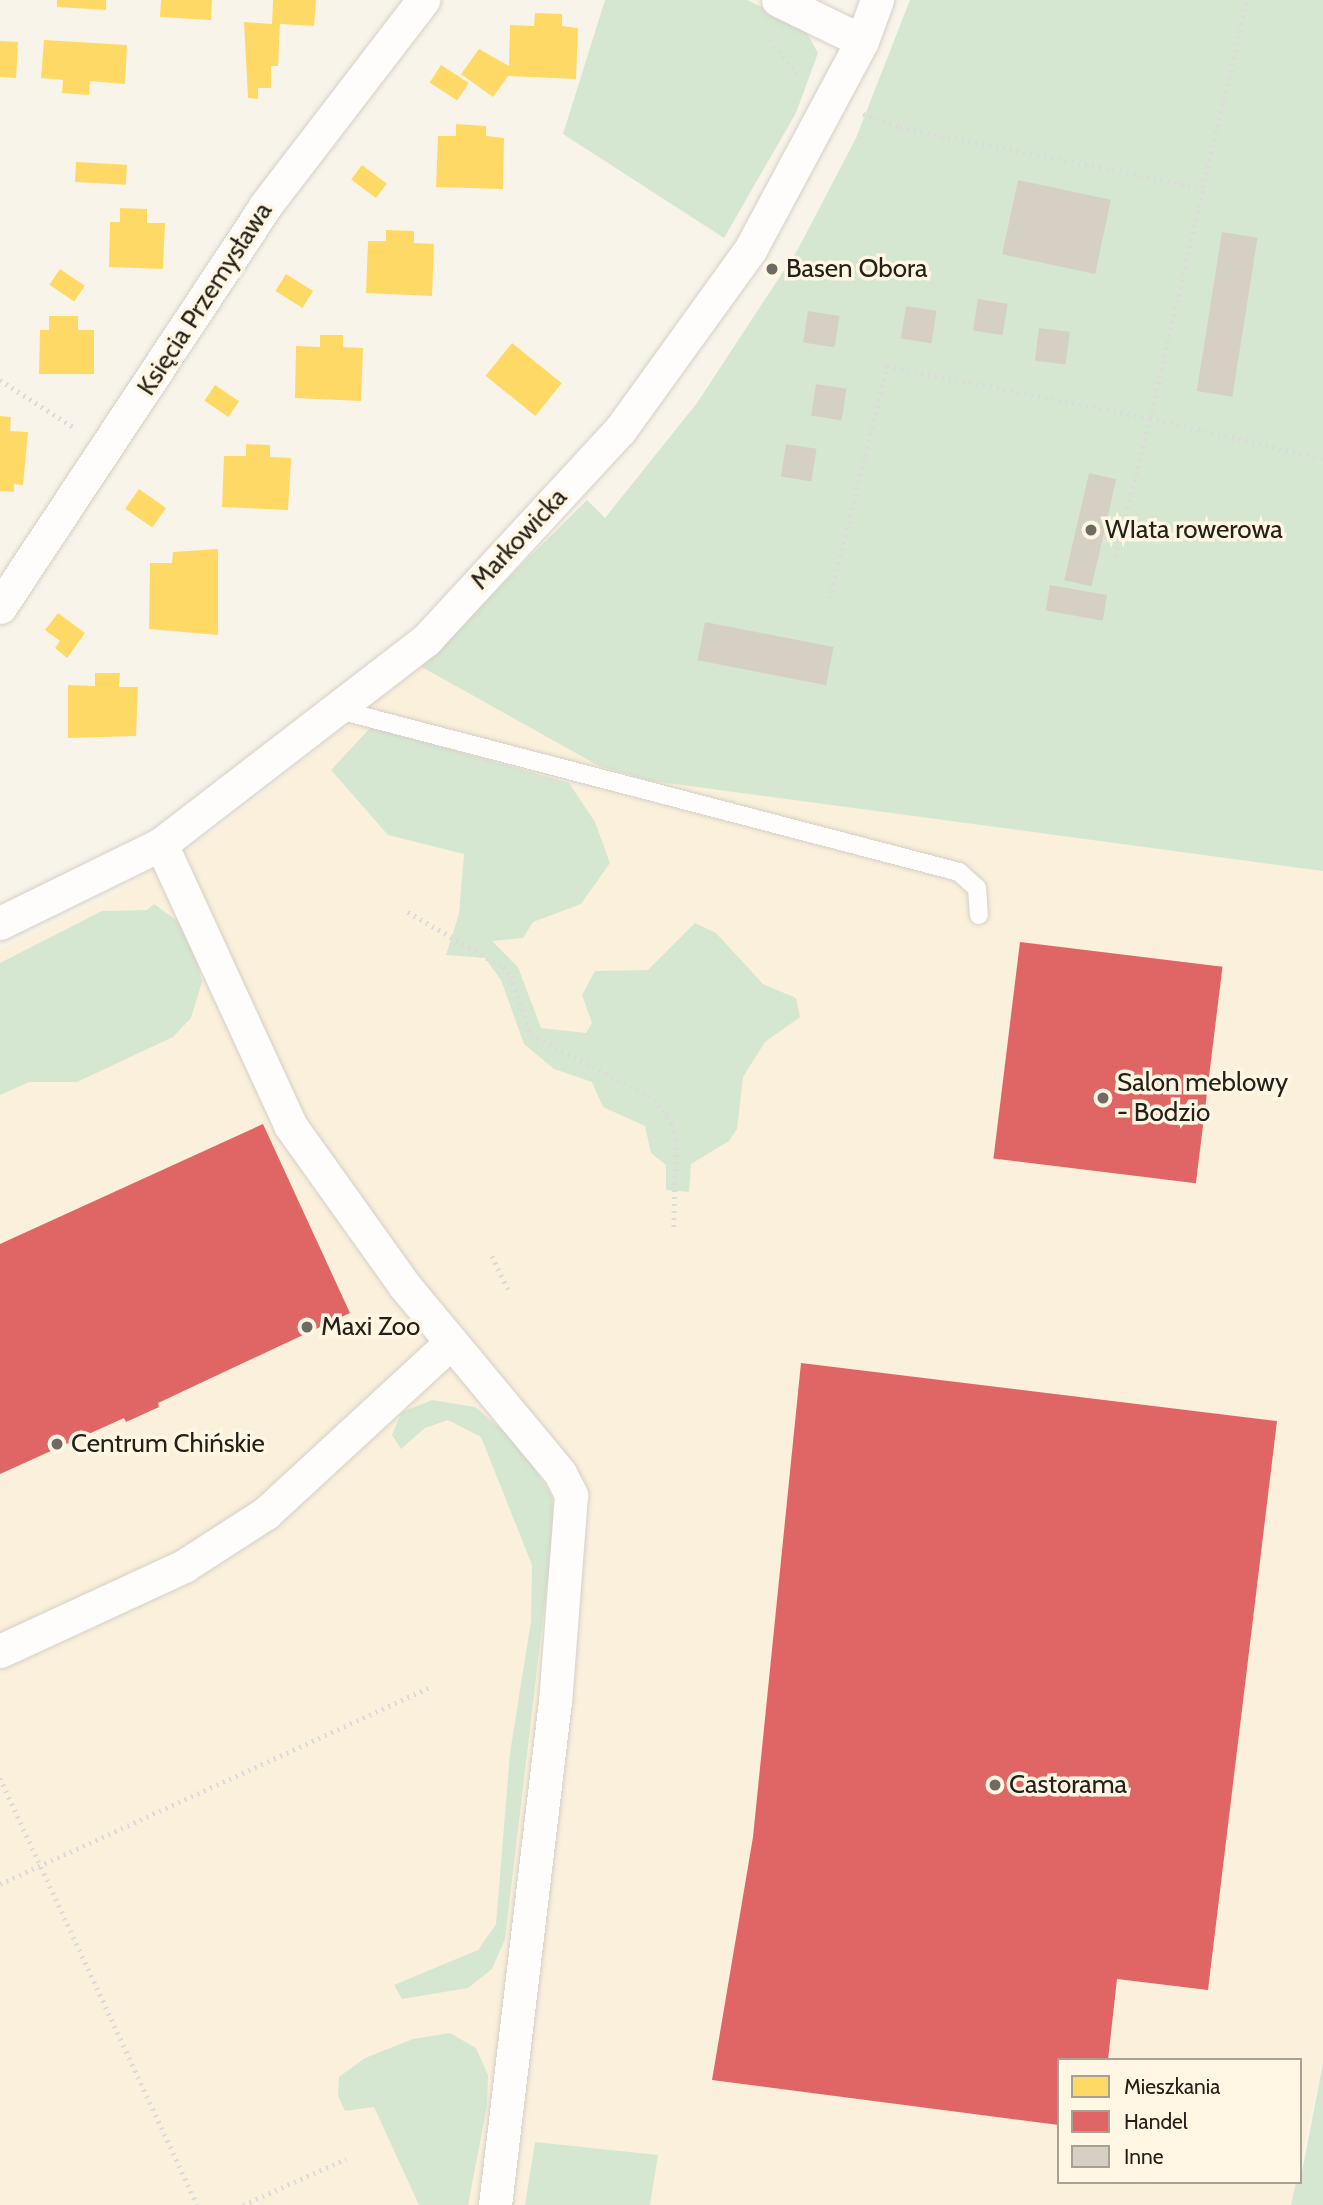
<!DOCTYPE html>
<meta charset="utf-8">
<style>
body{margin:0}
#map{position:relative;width:1323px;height:2205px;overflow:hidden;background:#f9f4ea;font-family:Cabin,sans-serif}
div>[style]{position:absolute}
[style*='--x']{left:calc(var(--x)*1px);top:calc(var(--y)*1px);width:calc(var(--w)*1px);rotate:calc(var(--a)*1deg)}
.built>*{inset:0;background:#fbf0db}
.green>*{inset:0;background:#d6e7d1}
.homes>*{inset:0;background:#ffd966;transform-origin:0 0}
.shops>*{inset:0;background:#e06666;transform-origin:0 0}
.building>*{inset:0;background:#d6d0c4;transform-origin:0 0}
.path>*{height:4.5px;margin-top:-2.25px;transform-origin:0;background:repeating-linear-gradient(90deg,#dddbd9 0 2px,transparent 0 7px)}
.roads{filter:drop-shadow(0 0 2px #d4d0c7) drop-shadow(0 0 2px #d4d0c7)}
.service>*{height:18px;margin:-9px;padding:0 9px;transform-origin:9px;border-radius:9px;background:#fefdfc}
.minor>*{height:33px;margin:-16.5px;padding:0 16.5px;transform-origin:16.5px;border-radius:16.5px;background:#fefdfc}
.dots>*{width:19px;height:19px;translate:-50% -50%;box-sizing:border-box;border:4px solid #fff6e4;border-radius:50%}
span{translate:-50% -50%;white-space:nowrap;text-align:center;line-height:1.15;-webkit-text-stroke:7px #fff6e4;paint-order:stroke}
.poi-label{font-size:26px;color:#252119}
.left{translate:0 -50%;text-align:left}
.street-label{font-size:26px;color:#252119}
.legend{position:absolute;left:1057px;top:2058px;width:245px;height:126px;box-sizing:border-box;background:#fff6e4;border:2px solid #a8a193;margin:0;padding:9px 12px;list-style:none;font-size:21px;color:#252119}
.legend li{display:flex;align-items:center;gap:14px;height:35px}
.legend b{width:35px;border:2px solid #a8a193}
</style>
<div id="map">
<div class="built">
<div style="clip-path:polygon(420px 666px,599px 766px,652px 781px,1323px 871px,1323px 2063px,1300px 2164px,1300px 2060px,1059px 2060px,1059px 2182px,1296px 2182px,1291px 2205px,0 2205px,0 949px,114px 894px,223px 825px)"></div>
</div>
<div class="green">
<div style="clip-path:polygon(605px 0,747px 0,803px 26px,818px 53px,796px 113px,724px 238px,563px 134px)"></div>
<div style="clip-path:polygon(910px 0,1323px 0,1323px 871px,652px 781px,599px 766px,420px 666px,587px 500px,605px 518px,697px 403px,798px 249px,856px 138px)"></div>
<div style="clip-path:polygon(371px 727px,569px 783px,595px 822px,610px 863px,581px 904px,533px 922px,523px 938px,492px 941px,518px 967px,541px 1028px,586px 1033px,592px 1023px,582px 995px,595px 971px,648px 970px,695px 923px,716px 933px,763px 984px,796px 998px,800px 1017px,765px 1042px,743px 1077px,737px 1129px,729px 1141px,691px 1164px,689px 1192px,666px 1190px,666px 1165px,651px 1153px,645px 1126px,603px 1107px,592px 1082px,554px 1069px,524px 1044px,501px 980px,485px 958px,446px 955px,459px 914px,464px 854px,388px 835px,331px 770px)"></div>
<div style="clip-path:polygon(154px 904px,180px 923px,194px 950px,202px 982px,191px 1018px,173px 1037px,77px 1082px,29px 1082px,0 1095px,0 963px,102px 911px,147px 910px)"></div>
<div style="clip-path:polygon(432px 1400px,475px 1407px,517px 1442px,552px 1496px,554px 1526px,505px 1939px,492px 1969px,468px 1988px,402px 1999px,394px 1985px,478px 1950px,496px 1924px,510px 1753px,531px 1621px,532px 1565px,481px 1437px,448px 1420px,425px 1428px,401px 1449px,392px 1435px,402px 1412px)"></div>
<div style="clip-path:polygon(450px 2033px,476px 2048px,488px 2075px,487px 2106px,468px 2205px,419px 2205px,374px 2107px,345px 2111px,338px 2096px,339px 2077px,365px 2058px,413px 2039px)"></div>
<div style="clip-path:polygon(1323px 2063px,1323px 2205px,1291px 2205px,1296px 2182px,1300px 2182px)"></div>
<div style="clip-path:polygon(535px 2142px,658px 2155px,650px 2205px,525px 2205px)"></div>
</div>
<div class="homes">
<div style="clip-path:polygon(57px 0,106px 0,106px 10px,57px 7px)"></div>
<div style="clip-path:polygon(161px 0,212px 0,211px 20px,160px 17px)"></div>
<div style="clip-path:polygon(273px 0,316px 0,314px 26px,280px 24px,278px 66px,271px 66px,271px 88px,258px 88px,258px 99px,248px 98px,244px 22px,272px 24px)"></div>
<div style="clip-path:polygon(535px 13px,562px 14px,562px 26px,578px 28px,576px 79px,508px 76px,493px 97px,461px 74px,479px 49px,509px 66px,510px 25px,534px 26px)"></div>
<div style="clip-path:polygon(44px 40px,127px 45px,125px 84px,90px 81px,89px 95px,62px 93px,63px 80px,41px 78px)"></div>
<div style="left:0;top:41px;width:18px;height:36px;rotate:3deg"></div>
<div style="left:441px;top:65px;width:33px;height:21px;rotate:33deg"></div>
<div style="clip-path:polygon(456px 124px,486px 126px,486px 136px,504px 138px,503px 189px,436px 187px,438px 136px,456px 136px)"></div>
<div style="left:76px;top:162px;width:51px;height:20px;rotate:3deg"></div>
<div style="left:362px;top:165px;width:31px;height:18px;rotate:37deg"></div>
<div style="clip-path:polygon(120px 208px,147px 209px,147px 223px,165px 223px,163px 269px,109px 267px,110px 222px,120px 222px)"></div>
<div style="clip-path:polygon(386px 230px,414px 231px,414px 243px,434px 244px,432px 296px,366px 293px,368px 241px,386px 241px)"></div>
<div style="left:60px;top:269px;width:30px;height:19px;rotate:34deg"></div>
<div style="left:286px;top:274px;width:32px;height:20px;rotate:32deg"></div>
<div style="clip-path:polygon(49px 316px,78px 316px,78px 330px,94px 330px,94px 374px,39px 374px,40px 330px,49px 330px)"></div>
<div style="clip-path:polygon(320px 335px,343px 335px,343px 347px,363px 348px,361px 401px,295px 398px,296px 346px,320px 347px)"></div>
<div style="left:512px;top:343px;width:64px;height:42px;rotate:39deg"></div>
<div style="left:215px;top:385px;width:29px;height:19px;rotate:34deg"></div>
<div style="clip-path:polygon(0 416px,11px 417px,10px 431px,28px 432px,23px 485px,14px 484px,14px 492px,0 491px)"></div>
<div style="clip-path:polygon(246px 444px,270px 445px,270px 457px,291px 458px,288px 510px,222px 507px,224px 456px,246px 456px)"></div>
<div style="left:139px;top:489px;width:33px;height:24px;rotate:35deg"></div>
<div style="clip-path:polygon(218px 549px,218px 635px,149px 629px,150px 563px,172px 563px,173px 552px)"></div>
<div style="clip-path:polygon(58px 613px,85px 633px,67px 658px,55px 648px,60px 641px,45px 630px)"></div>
<div style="clip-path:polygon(95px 673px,120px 673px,119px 687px,138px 687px,136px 736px,68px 738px,68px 685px,95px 686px)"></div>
</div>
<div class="shops">
<div style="left:1020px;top:942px;width:204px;height:218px;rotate:7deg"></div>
<div style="clip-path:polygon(263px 1124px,350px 1313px,158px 1403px,159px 1407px,126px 1422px,124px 1418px,0 1474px,0 1244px)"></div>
<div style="clip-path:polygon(801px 1363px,1277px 1421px,1208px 1990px,1117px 1979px,1108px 2060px,1059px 2060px,1059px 2125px,712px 2080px,753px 1837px)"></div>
</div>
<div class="building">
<div style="left:1018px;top:180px;width:95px;height:76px;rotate:12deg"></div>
<div style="left:1222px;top:232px;width:36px;height:161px;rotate:9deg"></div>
<div style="left:978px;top:299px;width:30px;height:32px;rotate:9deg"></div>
<div style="left:906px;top:306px;width:31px;height:33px;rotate:9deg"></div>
<div style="left:808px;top:311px;width:32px;height:32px;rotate:9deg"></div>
<div style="left:1039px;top:328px;width:31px;height:33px;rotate:7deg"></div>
<div style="left:816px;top:384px;width:31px;height:32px;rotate:9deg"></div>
<div style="left:786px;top:444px;width:31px;height:33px;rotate:9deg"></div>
<div style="left:1089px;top:473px;width:28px;height:110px;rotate:13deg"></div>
<div style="left:1050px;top:585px;width:58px;height:26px;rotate:10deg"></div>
<div style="left:705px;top:622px;width:131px;height:39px;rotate:11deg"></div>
</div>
<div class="path">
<div style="--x:770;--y:40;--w:50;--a:51.5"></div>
<div style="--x:863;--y:114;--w:39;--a:19"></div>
<div style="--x:900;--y:127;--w:309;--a:11.4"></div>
<div style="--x:1203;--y:188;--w:193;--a:-76.8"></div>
<div style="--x:0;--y:380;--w:90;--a:32.8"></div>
<div style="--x:1115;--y:556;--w:142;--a:-75.8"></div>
<div style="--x:1150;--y:418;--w:178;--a:13.3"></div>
<div style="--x:830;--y:598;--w:239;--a:-76.2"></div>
<div style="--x:887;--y:366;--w:268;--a:11.2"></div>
<div style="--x:1150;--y:418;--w:236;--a:-77"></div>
<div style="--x:408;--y:912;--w:110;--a:30.1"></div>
<div style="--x:503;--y:967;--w:12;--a:48"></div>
<div style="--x:511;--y:976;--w:61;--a:71"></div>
<div style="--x:531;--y:1034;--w:139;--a:27.9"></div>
<div style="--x:654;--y:1099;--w:31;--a:54"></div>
<div style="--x:672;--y:1124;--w:17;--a:77"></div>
<div style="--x:676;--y:1141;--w:89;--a:91.3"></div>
<div style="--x:492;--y:1256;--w:41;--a:64.1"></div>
<div style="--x:0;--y:1778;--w:470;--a:65.2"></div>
<div style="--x:0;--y:1884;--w:475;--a:-24.6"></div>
<div style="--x:243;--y:2205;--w:113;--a:-24.1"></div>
</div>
<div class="roads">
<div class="service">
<div style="--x:339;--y:710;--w:641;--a:14.64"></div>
<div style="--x:959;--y:872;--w:24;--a:42"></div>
<div style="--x:977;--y:888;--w:27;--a:86"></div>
</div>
<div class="minor">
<div style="--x:778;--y:0;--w:93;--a:26"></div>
<div style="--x:0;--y:607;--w:481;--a:-56.5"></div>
<div style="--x:265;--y:206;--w:260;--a:-52.5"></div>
<div style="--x:161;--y:844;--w:309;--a:65.3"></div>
<div style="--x:290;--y:1125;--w:196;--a:54.5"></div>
<div style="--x:404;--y:1285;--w:244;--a:50.3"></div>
<div style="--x:560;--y:1473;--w:25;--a:63"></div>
<div style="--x:571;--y:1495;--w:207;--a:94.4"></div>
<div style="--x:555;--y:1701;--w:508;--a:96.79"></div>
<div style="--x:0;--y:923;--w:179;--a:-26.1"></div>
<div style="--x:161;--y:844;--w:334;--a:-37.6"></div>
<div style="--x:426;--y:640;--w:286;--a:-47.3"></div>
<div style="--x:620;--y:430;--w:222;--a:-54.2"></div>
<div style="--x:750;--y:250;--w:237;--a:-61.8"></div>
<div style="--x:862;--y:41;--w:44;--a:-69.9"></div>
<div style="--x:0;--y:1651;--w:203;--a:-24.8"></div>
<div style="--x:184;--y:1566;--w:98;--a:-32.9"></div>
<div style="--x:266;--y:1513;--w:251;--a:-42.7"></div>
</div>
</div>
<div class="dots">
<div style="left:772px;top:269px;background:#6f6b62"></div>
<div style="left:1091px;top:530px;background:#6f6b62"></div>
<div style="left:1103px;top:1098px;background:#6f6b62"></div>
<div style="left:307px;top:1327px;background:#6f6b62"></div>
<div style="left:57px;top:1444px;background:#6f6b62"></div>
<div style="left:995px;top:1785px;background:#6f6b62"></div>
</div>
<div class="poi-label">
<span class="left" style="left:786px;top:269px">Basen Obora</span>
<span class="left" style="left:1105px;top:530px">WIata rowerowa</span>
<span class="left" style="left:1117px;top:1098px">Salon meblowy<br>- Bodzio</span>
<span class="left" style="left:321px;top:1327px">Maxi Zoo</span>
<span class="left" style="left:71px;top:1444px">Centrum Chińskie</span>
<span class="left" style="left:1009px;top:1785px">Castorama</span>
</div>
<div class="street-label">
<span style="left:205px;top:299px;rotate:-57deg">Księcia Przemysława</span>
<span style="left:519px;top:539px;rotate:-47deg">Markowicka</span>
</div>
<ul class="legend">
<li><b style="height:19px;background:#ffd966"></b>Mieszkania</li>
<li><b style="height:19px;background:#e06666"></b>Handel</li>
<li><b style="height:19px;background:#d6d0c4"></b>Inne</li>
</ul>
</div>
